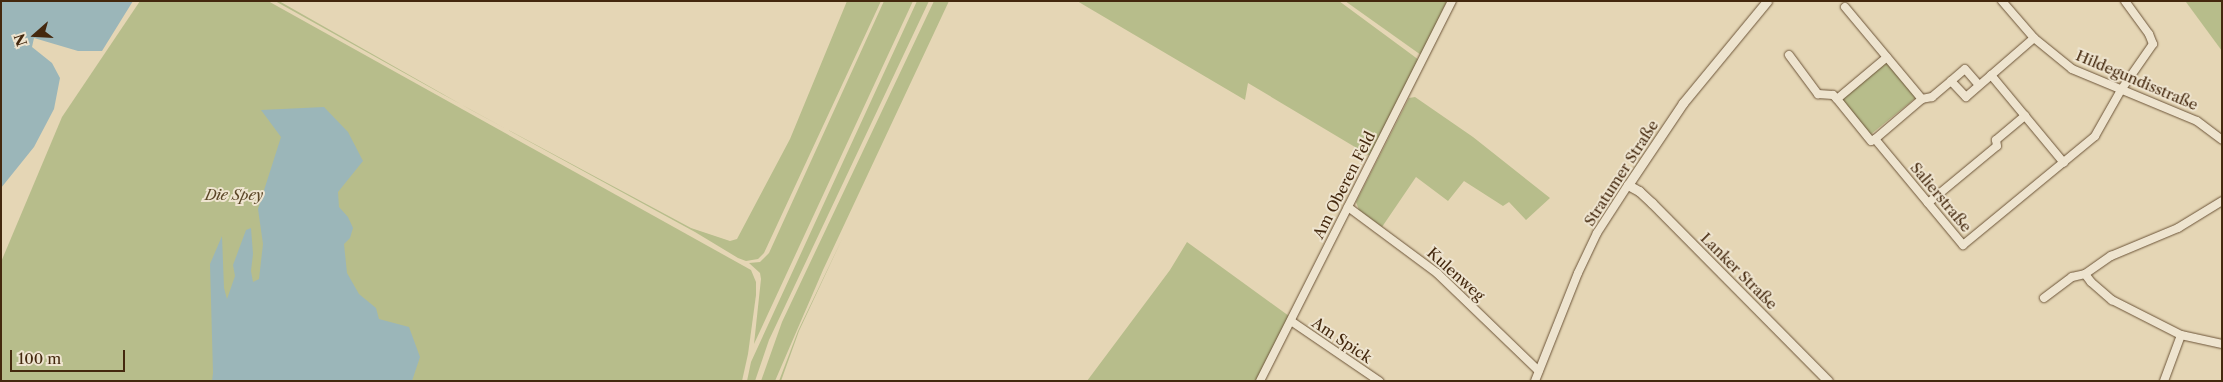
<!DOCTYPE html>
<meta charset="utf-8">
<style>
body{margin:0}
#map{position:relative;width:2223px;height:382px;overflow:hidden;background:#e5d6b5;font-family:"Libre Caslon Text",serif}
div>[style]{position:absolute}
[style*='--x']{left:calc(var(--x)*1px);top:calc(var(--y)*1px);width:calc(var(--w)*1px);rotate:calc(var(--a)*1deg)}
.green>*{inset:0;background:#b7bd8b;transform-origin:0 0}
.water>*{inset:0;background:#9bb6b9}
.roads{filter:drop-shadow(0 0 1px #6c5438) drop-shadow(0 0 1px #6c5438)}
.minor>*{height:8px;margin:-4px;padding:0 4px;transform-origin:4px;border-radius:4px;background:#eee4cf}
.tertiary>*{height:9px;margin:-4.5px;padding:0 4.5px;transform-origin:4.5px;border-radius:4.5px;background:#eee4cf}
span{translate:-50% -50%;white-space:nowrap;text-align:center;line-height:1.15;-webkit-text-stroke:4px #eee4cf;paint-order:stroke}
.street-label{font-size:15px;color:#44280e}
.park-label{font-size:15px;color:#5b4627;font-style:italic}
.frame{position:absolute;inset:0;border:2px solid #44280e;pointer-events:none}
.north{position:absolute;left:10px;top:10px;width:50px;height:50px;-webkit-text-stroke:4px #eee4cf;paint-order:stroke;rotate:251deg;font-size:14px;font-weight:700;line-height:20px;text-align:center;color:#44280e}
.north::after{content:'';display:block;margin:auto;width:18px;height:22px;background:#44280e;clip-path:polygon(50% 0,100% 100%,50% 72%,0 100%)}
.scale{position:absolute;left:10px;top:350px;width:115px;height:22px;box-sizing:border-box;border:2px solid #44280e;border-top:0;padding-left:6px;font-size:15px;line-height:18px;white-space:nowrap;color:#44280e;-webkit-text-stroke:4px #eee4cf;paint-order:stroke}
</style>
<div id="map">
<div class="green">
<div style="clip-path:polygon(140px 1px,268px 1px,751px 270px,756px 282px,756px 295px,748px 354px,742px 381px,1px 381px,1px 262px,62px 117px)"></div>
<div style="clip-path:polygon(275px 1px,279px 1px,471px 110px,691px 228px,730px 241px,737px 239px,790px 139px,847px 1px,881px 1px,764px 253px,758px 259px,746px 261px,738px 258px,695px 232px,442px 94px)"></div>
<div style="clip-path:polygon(884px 1px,913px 1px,754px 344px,761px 279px,760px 273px,749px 263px,760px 262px,769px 253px)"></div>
<div style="clip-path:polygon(917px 1px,929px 1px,769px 340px,755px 381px,747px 381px,751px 362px)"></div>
<div style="clip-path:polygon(934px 1px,949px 1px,823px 270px,775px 381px,761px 381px,782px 322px)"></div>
<div style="clip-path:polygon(1077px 1px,1339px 1px,1419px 60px,1370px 156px,1248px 83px,1245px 100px)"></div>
<div style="clip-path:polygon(1345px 1px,1447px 1px,1421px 55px)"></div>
<div style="clip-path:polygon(2186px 1px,2222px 1px,2222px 51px,2186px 2px)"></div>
<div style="left:1887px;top:62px;width:46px;height:60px;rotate:51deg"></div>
<div style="clip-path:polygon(1415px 97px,1473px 137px,1550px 198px,1526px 220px,1509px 202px,1503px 206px,1464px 181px,1448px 201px,1416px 177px,1382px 227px,1359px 210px,1356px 202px,1409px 98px)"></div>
<div style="clip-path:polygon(843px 237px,799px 331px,781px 381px,779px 381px,798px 331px)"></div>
<div style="clip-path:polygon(1187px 242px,1289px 316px,1256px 381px,1087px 381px,1170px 270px)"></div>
</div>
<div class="water">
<div style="clip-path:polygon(1px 1px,133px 1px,102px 51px,78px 51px,34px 38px,32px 47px,52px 63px,60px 78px,54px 109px,34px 147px,1px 188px)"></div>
<div style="clip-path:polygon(324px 107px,348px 132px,363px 161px,338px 192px,339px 207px,348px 217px,353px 228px,350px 238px,344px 244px,347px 273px,359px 294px,376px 308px,379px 319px,409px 327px,420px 357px,412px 381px,212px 381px,213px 373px,210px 264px,222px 236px,224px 288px,227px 299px,235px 276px,233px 265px,246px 230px,251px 228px,253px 254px,251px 271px,253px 282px,259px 279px,263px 244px,258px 209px,281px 137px,261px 110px)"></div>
</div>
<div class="roads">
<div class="minor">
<div style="--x:2002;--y:1;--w:49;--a:49.1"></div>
<div style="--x:2034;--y:38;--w:49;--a:39.2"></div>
<div style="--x:2072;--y:69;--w:135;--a:22.6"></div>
<div style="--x:2197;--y:121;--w:31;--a:37"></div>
<div style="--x:1845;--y:7;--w:120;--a:50.1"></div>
<div style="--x:2034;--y:38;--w:90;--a:139.1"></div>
<div style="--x:1966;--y:97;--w:22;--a:-133"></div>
<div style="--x:1951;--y:81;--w:25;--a:140"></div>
<div style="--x:1932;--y:97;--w:10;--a:169"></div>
<div style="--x:1922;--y:99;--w:62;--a:139.6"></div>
<div style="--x:1875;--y:139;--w:138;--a:50.3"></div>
<div style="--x:1963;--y:245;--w:171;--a:-39.5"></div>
<div style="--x:2095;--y:136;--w:53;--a:-60.5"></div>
<div style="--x:2121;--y:90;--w:56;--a:-55.2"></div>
<div style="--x:2153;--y:44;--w:11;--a:-112"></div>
<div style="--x:2149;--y:34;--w:41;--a:-126"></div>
<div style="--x:1789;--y:55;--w:49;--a:53.4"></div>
<div style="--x:1818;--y:94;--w:15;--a:4"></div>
<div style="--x:1833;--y:95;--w:6;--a:45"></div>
<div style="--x:1991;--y:75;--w:114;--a:50.3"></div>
<div style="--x:1951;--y:81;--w:18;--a:-41"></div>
<div style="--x:1965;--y:69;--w:21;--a:49"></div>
<div style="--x:1875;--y:139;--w:4;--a:153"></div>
<div style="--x:1871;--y:141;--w:54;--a:-129"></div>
<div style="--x:1837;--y:99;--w:65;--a:-40"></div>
<div style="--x:1928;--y:203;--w:89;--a:-39.6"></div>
<div style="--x:1997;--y:146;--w:6;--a:-99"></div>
<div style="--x:1996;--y:140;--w:38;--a:-40"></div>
<div style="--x:1348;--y:207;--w:111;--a:36.6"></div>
<div style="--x:1437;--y:273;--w:141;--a:43.9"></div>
<div style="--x:2085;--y:274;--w:10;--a:53"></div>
<div style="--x:2091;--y:282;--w:28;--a:41"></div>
<div style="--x:2112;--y:300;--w:77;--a:26.9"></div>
<div style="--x:2181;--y:335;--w:42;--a:12.4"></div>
<div style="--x:2044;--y:298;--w:35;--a:-37"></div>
<div style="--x:2072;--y:277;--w:13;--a:-13"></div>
<div style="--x:2085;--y:274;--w:32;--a:-35"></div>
<div style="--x:2111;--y:256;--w:73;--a:-22.7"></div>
<div style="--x:2178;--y:228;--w:52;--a:-31.5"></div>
<div style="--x:1291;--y:321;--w:107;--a:34.3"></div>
<div style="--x:1260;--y:381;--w:426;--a:-63.2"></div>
<div style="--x:1535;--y:381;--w:116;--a:-68.3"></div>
<div style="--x:1578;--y:273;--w:44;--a:-64.6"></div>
<div style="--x:1597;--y:233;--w:57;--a:-57.1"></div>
<div style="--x:2164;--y:381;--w:49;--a:-69.7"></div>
</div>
<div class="tertiary">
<div style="--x:1767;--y:1;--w:132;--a:129.5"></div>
<div style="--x:1683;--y:103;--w:99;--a:123.9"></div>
<div style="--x:1628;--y:185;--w:13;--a:29"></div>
<div style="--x:1639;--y:191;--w:18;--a:43"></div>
<div style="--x:1652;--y:203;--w:250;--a:45.3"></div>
</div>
</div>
<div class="street-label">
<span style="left:2137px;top:80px;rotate:23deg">Hildegundisstraße</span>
<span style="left:1621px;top:173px;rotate:-57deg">Stratumer Straße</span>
<span style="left:1344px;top:185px;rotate:-63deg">Am Oberen Feld</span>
<span style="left:1941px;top:197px;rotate:50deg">Salierstraße</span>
<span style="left:1739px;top:271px;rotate:45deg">Lanker Straße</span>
<span style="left:1456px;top:274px;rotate:42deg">Kulenweg</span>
<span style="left:1342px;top:340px;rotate:34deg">Am Spick</span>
</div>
<div class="park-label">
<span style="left:234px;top:195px">Die Spey</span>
</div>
<div class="frame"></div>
<div class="north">N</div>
<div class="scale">100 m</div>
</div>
